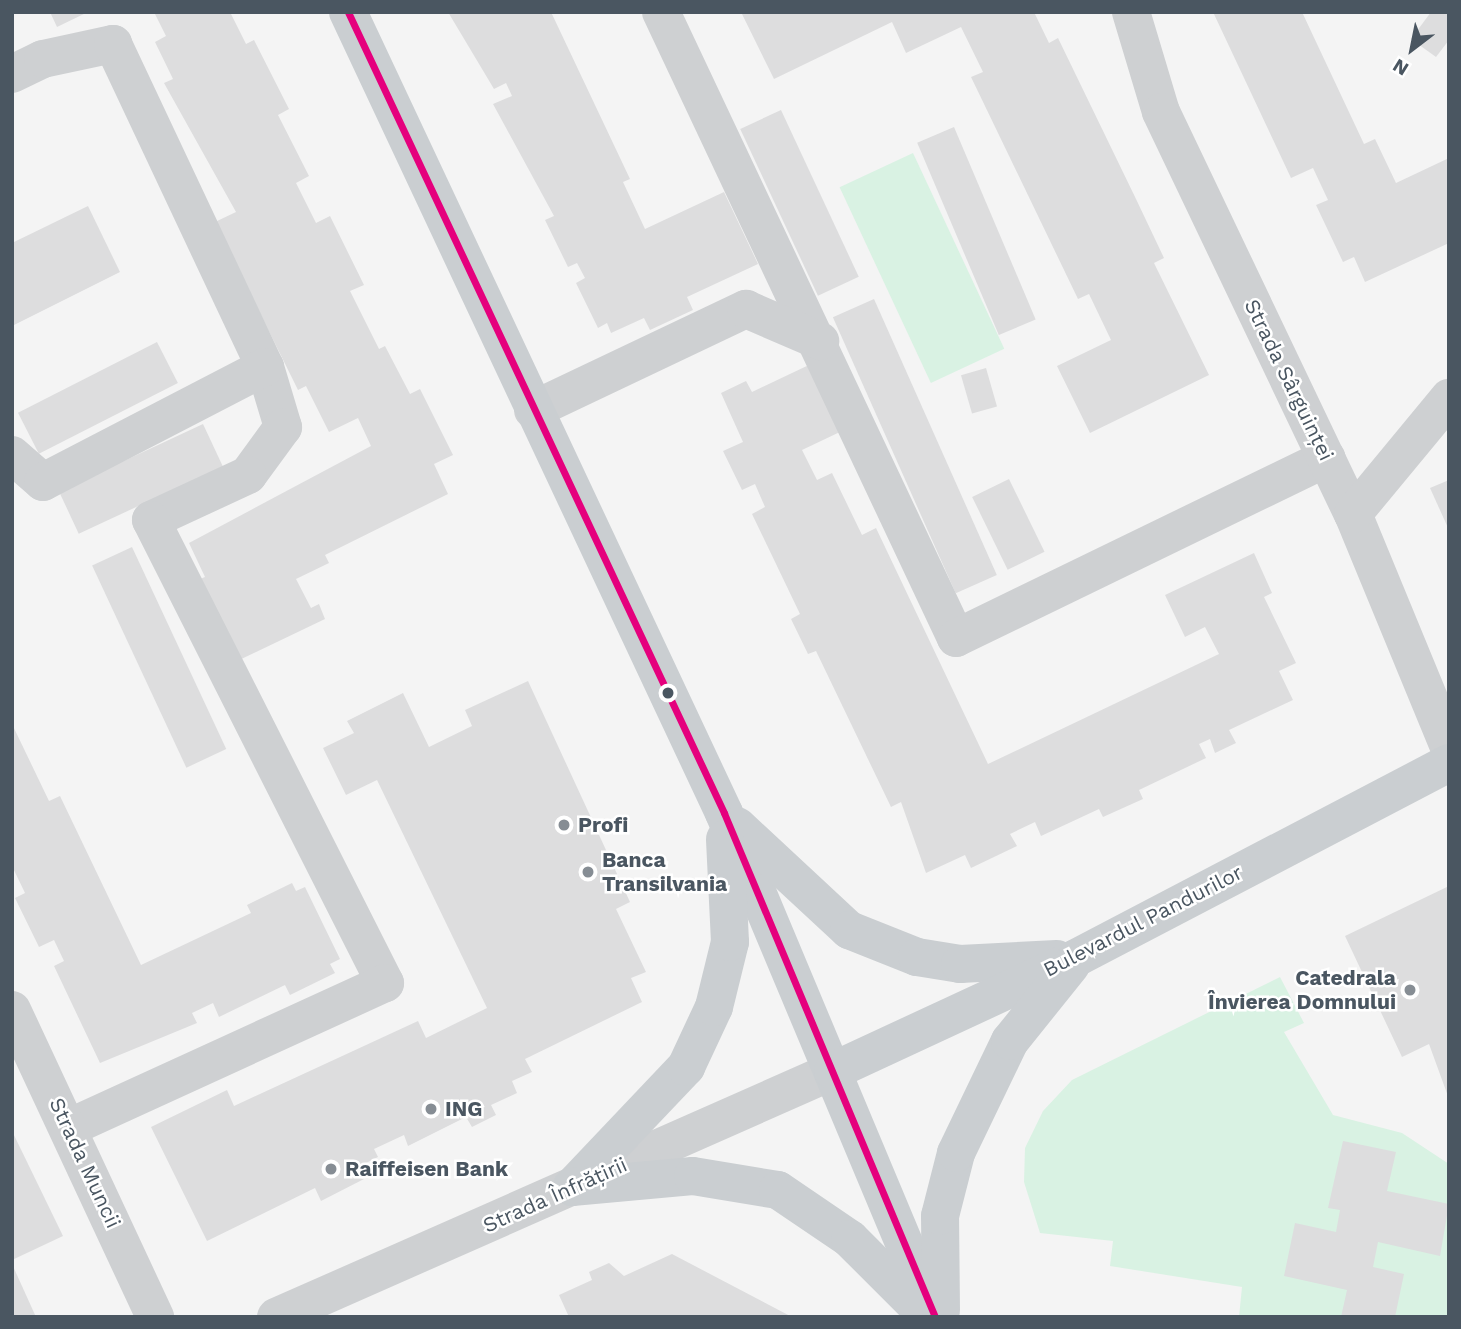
<!DOCTYPE html>
<meta charset="utf-8">
<style>
body{margin:0}
#map{position:relative;width:1461px;height:1329px;overflow:hidden;background:#f4f4f4;font-family:"Work Sans",sans-serif}
div>[style]{position:absolute}
[style*='--x']{left:calc(var(--x)*1px);top:calc(var(--y)*1px);width:calc(var(--w)*1px);rotate:calc(var(--a)*1deg)}
.green>*{inset:0;background:#d9f2e3;transform-origin:0 0}
.building>*{inset:0;background:#ddddde;transform-origin:0 0}
.minor>*{height:38px;margin:-19px;padding:0 19px;transform-origin:19px;border-radius:19px;background:#ced0d2}
.major>*{height:38px;margin:-19px;padding:0 19px;transform-origin:19px;border-radius:19px;background:#caced1}
.bus-1>*{height:7px;margin:-3.5px;padding:0 3.5px;transform-origin:3.5px;border-radius:3.5px;background:#e5007d}
.dots>*{width:19px;height:19px;translate:-50% -50%;box-sizing:border-box;border:4px solid #fff;border-radius:50%}
span{translate:-50% -50%;white-space:nowrap;text-align:center;line-height:1.15;-webkit-text-stroke:5px #fff;paint-order:stroke}
.street-label{font-size:21px;color:#4a5661}
.poi-label{font-size:21px;color:#4a5661;font-weight:700}
.left{translate:0 -50%;text-align:left}
.right{translate:-100% -50%;text-align:right}
.frame{position:absolute;inset:0;border:14px solid #4a5661;pointer-events:none}
.north{position:absolute;left:1377px;top:14px;width:70px;height:70px;-webkit-text-stroke:5px #fff;paint-order:stroke;rotate:212deg;font-size:19px;font-weight:700;line-height:28px;text-align:center;color:#4a5661}
.north::after{content:'';display:block;margin:auto;width:24px;height:32px;background:#4a5661;clip-path:polygon(50% 0,100% 100%,50% 72%,0 100%)}
</style>
<div id="map">
<div class="green">
<div style="left:913px;top:153px;width:216px;height:81px;rotate:65deg"></div>
<div style="clip-path:polygon(1280px 977px,1304px 1023px,1284px 1032px,1333px 1115px,1402px 1133px,1449px 1164px,1449px 1317px,1239px 1317px,1242px 1287px,1110px 1266px,1113px 1241px,1040px 1233px,1024px 1182px,1025px 1148px,1043px 1111px,1072px 1080px)"></div>
</div>
<div class="building">
<div style="clip-path:polygon(50px 12px,88px 12px,57px 27px)"></div>
<div style="clip-path:polygon(154px 12px,230px 12px,246px 44px,254px 40px,289px 109px,278px 115px,309px 176px,296px 183px,316px 223px,330px 216px,364px 285px,350px 291px,379px 349px,385px 346px,410px 394px,420px 389px,453px 455px,434px 464px,448px 494px,325px 555px,329px 563px,296px 579px,311px 608px,319px 604px,325px 619px,235px 662px,195px 581px,205px 577px,189px 543px,371px 446px,358px 418px,329px 432px,306px 386px,298px 390px,215px 222px,236px 212px,164px 83px,173px 79px,155px 42px,166px 36px)"></div>
<div style="clip-path:polygon(448px 12px,551px 12px,630px 179px,623px 182px,645px 229px,724px 192px,758px 264px,687px 297px,693px 310px,650px 330px,644px 318px,611px 333px,607px 323px,598px 328px,576px 283px,585px 278px,577px 263px,568px 267px,545px 220px,554px 216px,493px 104px,512px 96px,506px 83px,494px 89px)"></div>
<div style="clip-path:polygon(741px 12px,1034px 12px,1049px 43px,1058px 38px,1136px 199px,1164px 258px,1154px 263px,1209px 375px,1090px 433px,1057px 366px,1111px 340px,1089px 294px,1078px 299px,971px 77px,983px 72px,961px 27px,906px 53px,892px 22px,774px 79px)"></div>
<div style="clip-path:polygon(1213px 12px,1302px 12px,1364px 144px,1375px 139px,1396px 183px,1449px 158px,1449px 243px,1365px 282px,1354px 257px,1343px 262px,1316px 205px,1328px 200px,1313px 168px,1291px 178px)"></div>
<div style="clip-path:polygon(1431px 12px,1449px 12px,1449px 40px,1436px 57px,1411px 39px)"></div>
<div style="left:781px;top:110px;width:184px;height:45px;rotate:65deg"></div>
<div style="left:954px;top:127px;width:209px;height:40px;rotate:67deg"></div>
<div style="clip-path:polygon(88px 206px,120px 272px,12px 326px,12px 243px)"></div>
<div style="left:874px;top:299px;width:302px;height:45px;rotate:66deg"></div>
<div style="left:157px;top:342px;width:46px;height:156px;rotate:63deg"></div>
<div style="clip-path:polygon(811px 364px,842px 431px,802px 450px,817px 480px,832px 473px,862px 535px,876px 528px,988px 764px,1219px 654px,1205px 627px,1185px 637px,1165px 595px,1254px 553px,1272px 593px,1264px 597px,1296px 663px,1279px 671px,1293px 700px,1229px 730px,1236px 743px,1215px 753px,1210px 739px,1199px 744px,1206px 758px,1139px 790px,1143px 799px,1103px 817px,1099px 809px,1041px 836px,1035px 822px,1010px 834px,1017px 846px,971px 868px,965px 855px,926px 873px,901px 802px,891px 807px,816px 651px,808px 654px,791px 619px,800px 614px,752px 514px,765px 507px,755px 484px,742px 490px,723px 451px,743px 442px,721px 393px,746px 381px,752px 392px)"></div>
<div style="left:986px;top:368px;width:40px;height:26px;rotate:74deg"></div>
<div style="left:203px;top:424px;width:47px;height:159px;rotate:65deg"></div>
<div style="left:1009px;top:479px;width:81px;height:41px;rotate:64deg"></div>
<div style="clip-path:polygon(1449px 480px,1449px 530px,1430px 488px)"></div>
<div style="left:132px;top:547px;width:223px;height:44px;rotate:65deg"></div>
<div style="clip-path:polygon(528px 681px,630px 902px,616px 909px,646px 972px,631px 978px,642px 1002px,525px 1059px,532px 1072px,512px 1081px,517px 1093px,491px 1105px,496px 1115px,472px 1127px,466px 1117px,408px 1146px,404px 1135px,374px 1149px,378px 1157px,358px 1167px,364px 1179px,321px 1201px,315px 1188px,207px 1241px,151px 1127px,227px 1090px,234px 1106px,418px 1021px,426px 1038px,487px 1008px,377px 780px,346px 795px,323px 748px,354px 733px,347px 721px,403px 693px,429px 747px,472px 726px,465px 710px)"></div>
<div style="clip-path:polygon(12px 724px,49px 801px,60px 796px,141px 965px,251px 913px,247px 905px,292px 883px,296px 891px,305px 887px,340px 959px,330px 964px,335px 973px,290px 995px,285px 985px,219px 1017px,213px 1003px,192px 1013px,197px 1023px,100px 1063px,54px 966px,64px 961px,54px 940px,39px 947px,15px 898px,25px 893px,12px 866px)"></div>
<div style="clip-path:polygon(1449px 886px,1449px 1099px,1429px 1044px,1402px 1057px,1345px 936px)"></div>
<div style="clip-path:polygon(12px 1131px,63px 1236px,12px 1260px)"></div>
<div style="clip-path:polygon(1343px 1141px,1396px 1152px,1387px 1191px,1449px 1204px,1440px 1256px,1378px 1242px,1373px 1267px,1404px 1274px,1395px 1317px,1341px 1317px,1347px 1290px,1284px 1276px,1295px 1223px,1336px 1232px,1340px 1210px,1328px 1208px)"></div>
<div style="clip-path:polygon(672px 1254px,792px 1317px,569px 1317px,559px 1295px,592px 1280px,589px 1272px,609px 1263px,624px 1276px)"></div>
<div style="clip-path:polygon(12px 1264px,36px 1317px,12px 1317px)"></div>
</div>
<div class="minor">
<div style="--x:661;--y:12;--w:692;--a:64.77"></div>
<div style="--x:956;--y:638;--w:412;--a:-25.9"></div>
<div style="--x:1131;--y:12;--w:104;--a:73.3"></div>
<div style="--x:1161;--y:112;--w:445;--a:64.5"></div>
<div style="--x:1353;--y:514;--w:252;--a:67.6"></div>
<div style="--x:12;--y:74;--w:34;--a:-26"></div>
<div style="--x:43;--y:59;--w:72;--a:-12.1"></div>
<div style="--x:113;--y:44;--w:357;--a:64.8"></div>
<div style="--x:265;--y:367;--w:63;--a:73.3"></div>
<div style="--x:283;--y:427;--w:59;--a:126.1"></div>
<div style="--x:248;--y:475;--w:107;--a:155.1"></div>
<div style="--x:151;--y:520;--w:519;--a:63.19"></div>
<div style="--x:385;--y:983;--w:346;--a:155.4"></div>
<div style="--x:533;--y:410;--w:236;--a:-25.4"></div>
<div style="--x:746;--y:309;--w:81;--a:23.4"></div>
<div style="--x:12;--y:455;--w:41;--a:41.1"></div>
<div style="--x:43;--y:482;--w:250;--a:-27.4"></div>
<div style="--x:1353;--y:514;--w:151;--a:-50.4"></div>
<div style="--x:12;--y:1010;--w:339;--a:65"></div>
<div style="--x:276;--y:1317;--w:609;--a:-23.83"></div>
</div>
<div class="major">
<div style="--x:348;--y:12;--w:885;--a:64.85"></div>
<div style="--x:724;--y:813;--w:546;--a:67.28"></div>
<div style="--x:737;--y:826;--w:153;--a:42.9"></div>
<div style="--x:849;--y:930;--w:73;--a:21.7"></div>
<div style="--x:917;--y:957;--w:44;--a:9.2"></div>
<div style="--x:960;--y:964;--w:97;--a:-3"></div>
<div style="--x:833;--y:1071;--w:268;--a:-24.9"></div>
<div style="--x:1076;--y:958;--w:421;--a:-27.6"></div>
<div style="--x:572;--y:1187;--w:166;--a:-46.5"></div>
<div style="--x:686;--y:1067;--w:66;--a:-65"></div>
<div style="--x:714;--y:1007;--w:67;--a:-76.2"></div>
<div style="--x:730;--y:942;--w:103;--a:-92.8"></div>
<div style="--x:572;--y:1187;--w:121;--a:-5.2"></div>
<div style="--x:693;--y:1176;--w:86;--a:9.4"></div>
<div style="--x:778;--y:1190;--w:87;--a:34.2"></div>
<div style="--x:850;--y:1239;--w:109;--a:45"></div>
<div style="--x:941;--y:1310;--w:94;--a:-90.6"></div>
<div style="--x:940;--y:1216;--w:65;--a:-75.7"></div>
<div style="--x:956;--y:1153;--w:124;--a:-64.3"></div>
<div style="--x:1010;--y:1041;--w:97;--a:-51.2"></div>
</div>
<div class="bus-1">
<div style="--x:348;--y:12;--w:885;--a:64.85"></div>
<div style="--x:724;--y:813;--w:546;--a:67.28"></div>
</div>
<div class="dots">
<div style="left:668px;top:693px;background:#4a5661"></div>
<div style="left:564px;top:825px;background:#868d94"></div>
<div style="left:588px;top:872px;background:#868d94"></div>
<div style="left:1410px;top:990px;background:#868d94"></div>
<div style="left:431px;top:1109px;background:#868d94"></div>
<div style="left:331px;top:1169px;background:#868d94"></div>
</div>
<div class="street-label">
<span style="left:1289px;top:380px;rotate:64deg">Strada Sârguinței</span>
<span style="left:1143px;top:921px;rotate:-27deg">Bulevardul Pandurilor</span>
<span style="left:85px;top:1163px;rotate:65deg">Strada Muncii</span>
<span style="left:555px;top:1195px;rotate:-24deg">Strada Înfrățirii</span>
</div>
<div class="poi-label">
<span class="left" style="left:578px;top:825px">Profi</span>
<span class="left" style="left:602px;top:872px">Banca<br>Transilvania</span>
<span class="right" style="left:1396px;top:990px">Catedrala<br>Învierea Domnului</span>
<span class="left" style="left:445px;top:1109px">ING</span>
<span class="left" style="left:345px;top:1169px">Raiffeisen Bank</span>
</div>
<div class="frame"></div>
<div class="north">N</div>
</div>
